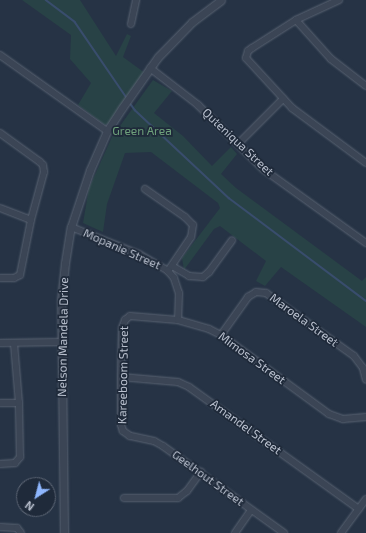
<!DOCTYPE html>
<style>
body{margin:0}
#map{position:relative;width:366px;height:533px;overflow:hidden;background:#263345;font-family:"Exo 2",sans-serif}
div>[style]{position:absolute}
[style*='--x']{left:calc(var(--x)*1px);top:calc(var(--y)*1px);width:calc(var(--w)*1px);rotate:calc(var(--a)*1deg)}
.green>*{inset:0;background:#284246}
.stream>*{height:1.5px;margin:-0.75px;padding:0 0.75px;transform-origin:0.75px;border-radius:0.75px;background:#394d6d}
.roads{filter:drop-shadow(0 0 1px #596372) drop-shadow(0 0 1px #596372)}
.minor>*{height:6px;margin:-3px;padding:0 3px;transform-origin:3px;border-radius:3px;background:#3b4555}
.tertiary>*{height:7px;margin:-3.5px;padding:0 3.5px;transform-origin:3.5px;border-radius:3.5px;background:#3b4555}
span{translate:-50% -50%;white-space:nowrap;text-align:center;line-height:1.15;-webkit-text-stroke:3.5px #1f2a3a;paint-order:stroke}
.park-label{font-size:12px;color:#6ea07b}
.street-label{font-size:12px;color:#b9c0ce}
.north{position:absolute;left:16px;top:477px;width:40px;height:40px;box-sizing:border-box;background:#1f2a3a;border:1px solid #5d6675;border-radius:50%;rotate:216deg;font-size:11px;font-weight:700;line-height:16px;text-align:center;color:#b9c0ce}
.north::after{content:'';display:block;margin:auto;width:14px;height:18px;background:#8eb6fd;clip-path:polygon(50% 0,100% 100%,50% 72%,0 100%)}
</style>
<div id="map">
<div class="green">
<div style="clip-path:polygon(22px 0,80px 0,116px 56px,127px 34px,131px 36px,123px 57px,145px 73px,110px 123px,105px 125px,78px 105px,91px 83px,70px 59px,71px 35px)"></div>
<div style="clip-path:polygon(153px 80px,172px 91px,154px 113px,183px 136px,212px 166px,231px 147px,237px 154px,221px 174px,236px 188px,362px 281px,366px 277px,366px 327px,281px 267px,265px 286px,256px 281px,266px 261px,220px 226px,214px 229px,184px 270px,182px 258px,220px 208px,218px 203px,151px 152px,125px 153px,107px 204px,103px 232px,83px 223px,89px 188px,112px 137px)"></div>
</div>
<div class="stream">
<div style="--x:46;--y:0;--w:36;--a:37"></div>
<div style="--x:75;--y:22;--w:92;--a:55.6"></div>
<div style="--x:130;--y:103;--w:9;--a:54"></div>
<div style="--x:135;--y:110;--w:129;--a:43.1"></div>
<div style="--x:229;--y:198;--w:171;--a:36.9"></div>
</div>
<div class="roads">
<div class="minor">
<div style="--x:339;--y:0;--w:47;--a:155.1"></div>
<div style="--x:296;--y:20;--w:52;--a:147.5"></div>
<div style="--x:252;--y:48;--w:5;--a:143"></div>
<div style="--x:248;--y:51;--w:7;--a:106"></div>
<div style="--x:246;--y:58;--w:68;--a:47.4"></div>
<div style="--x:292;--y:108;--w:92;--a:36.6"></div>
<div style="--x:296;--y:20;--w:52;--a:48.1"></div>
<div style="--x:331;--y:59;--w:44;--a:37.6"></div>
<div style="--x:131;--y:24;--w:25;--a:-78"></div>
<div style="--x:0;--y:55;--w:131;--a:35.4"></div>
<div style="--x:150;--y:68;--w:61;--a:37.6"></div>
<div style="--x:198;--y:105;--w:91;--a:44.6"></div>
<div style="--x:263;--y:169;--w:127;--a:35.7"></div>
<div style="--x:0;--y:133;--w:49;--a:35.9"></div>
<div style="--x:40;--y:162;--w:4;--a:45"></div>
<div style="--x:43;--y:165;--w:7;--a:82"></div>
<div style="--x:44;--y:172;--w:50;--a:105.2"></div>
<div style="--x:31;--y:220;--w:56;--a:101.3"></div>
<div style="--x:20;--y:275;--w:7;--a:153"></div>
<div style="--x:14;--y:278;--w:14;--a:180"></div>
<div style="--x:238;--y:144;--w:64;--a:-45"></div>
<div style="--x:145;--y:189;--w:49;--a:35"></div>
<div style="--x:185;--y:217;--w:11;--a:45"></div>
<div style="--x:193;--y:225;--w:12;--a:99"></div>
<div style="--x:191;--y:237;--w:41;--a:124.1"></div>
<div style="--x:0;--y:208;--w:33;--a:21"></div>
<div style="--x:71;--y:227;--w:73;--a:21.7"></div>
<div style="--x:139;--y:254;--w:34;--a:30"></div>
<div style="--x:168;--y:271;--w:9;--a:49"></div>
<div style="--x:174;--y:278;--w:16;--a:72"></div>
<div style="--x:179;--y:293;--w:27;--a:92"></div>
<div style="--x:172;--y:266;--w:20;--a:30"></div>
<div style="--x:189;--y:276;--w:14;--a:4"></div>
<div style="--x:203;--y:277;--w:8;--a:-40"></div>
<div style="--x:209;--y:272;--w:39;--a:-54"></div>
<div style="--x:221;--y:335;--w:47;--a:-54.6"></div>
<div style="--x:248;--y:297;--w:9;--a:-32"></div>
<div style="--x:256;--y:292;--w:10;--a:6"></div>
<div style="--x:266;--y:293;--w:108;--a:35.6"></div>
<div style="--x:354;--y:356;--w:15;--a:53"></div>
<div style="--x:363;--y:368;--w:12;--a:76"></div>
<div style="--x:0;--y:343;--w:61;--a:-0.9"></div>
<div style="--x:121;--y:377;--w:57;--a:5"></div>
<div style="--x:178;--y:382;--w:12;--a:24"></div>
<div style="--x:189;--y:387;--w:209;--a:35.7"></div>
<div style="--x:0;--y:403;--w:19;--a:0"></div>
<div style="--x:0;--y:464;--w:15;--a:-4"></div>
<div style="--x:15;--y:463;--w:8;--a:-50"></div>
<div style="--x:20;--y:457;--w:54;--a:-91.1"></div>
<div style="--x:19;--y:403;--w:60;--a:-94.8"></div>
<div style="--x:124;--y:498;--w:54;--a:0"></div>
<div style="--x:178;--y:498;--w:11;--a:-38"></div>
<div style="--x:187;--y:491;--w:24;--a:-54"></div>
<div style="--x:0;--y:527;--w:17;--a:3"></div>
<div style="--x:17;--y:528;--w:6;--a:51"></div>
<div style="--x:235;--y:533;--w:28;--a:-55"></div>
<div style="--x:284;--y:533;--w:149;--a:-144.3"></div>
<div style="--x:163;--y:446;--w:10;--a:-151"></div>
<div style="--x:154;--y:441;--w:25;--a:-168"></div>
<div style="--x:130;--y:436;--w:9;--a:-144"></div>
<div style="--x:123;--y:431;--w:6;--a:-108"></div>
<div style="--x:121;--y:425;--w:48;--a:-90"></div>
<div style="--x:121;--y:377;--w:49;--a:-88.8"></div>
<div style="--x:122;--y:328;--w:9;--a:-69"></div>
<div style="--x:125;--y:320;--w:6;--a:-39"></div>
<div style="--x:130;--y:316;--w:48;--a:4.8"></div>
<div style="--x:178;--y:320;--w:32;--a:16"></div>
<div style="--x:209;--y:329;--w:13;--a:27"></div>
<div style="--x:221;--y:335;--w:134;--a:36.2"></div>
<div style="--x:329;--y:414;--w:15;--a:20"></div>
<div style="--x:343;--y:419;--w:23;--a:-5"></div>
<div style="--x:341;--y:533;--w:42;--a:-53.7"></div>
</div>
<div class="tertiary">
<div style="--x:64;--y:533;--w:232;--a:-90.7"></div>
<div style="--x:61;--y:301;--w:38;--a:-84"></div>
<div style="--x:65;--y:263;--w:36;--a:-81"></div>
<div style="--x:71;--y:227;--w:60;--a:-71.6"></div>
<div style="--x:90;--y:170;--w:43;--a:-66.4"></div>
<div style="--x:107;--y:131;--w:27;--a:-57"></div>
<div style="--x:122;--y:108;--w:62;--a:-54.8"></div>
<div style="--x:158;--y:57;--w:49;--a:-45.8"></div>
<div style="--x:192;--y:22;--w:36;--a:-37"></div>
</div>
</div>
<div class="park-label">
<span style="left:142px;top:131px">Green Area</span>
</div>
<div class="street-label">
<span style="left:238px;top:142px;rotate:43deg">Quteniqua Street</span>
<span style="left:122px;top:249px;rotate:24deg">Mopanie Street</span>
<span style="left:304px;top:320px;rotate:36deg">Maroela Street</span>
<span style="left:63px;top:337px;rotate:-89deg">Nelson Mandela Drive</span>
<span style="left:252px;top:358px;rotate:36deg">Mimosa Street</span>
<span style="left:123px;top:375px;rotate:-89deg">Kareeboom Street</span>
<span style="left:246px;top:427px;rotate:36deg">Amandel Street</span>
<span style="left:208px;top:478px;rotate:36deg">Geelhout Street</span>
</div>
<div class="north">N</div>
</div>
